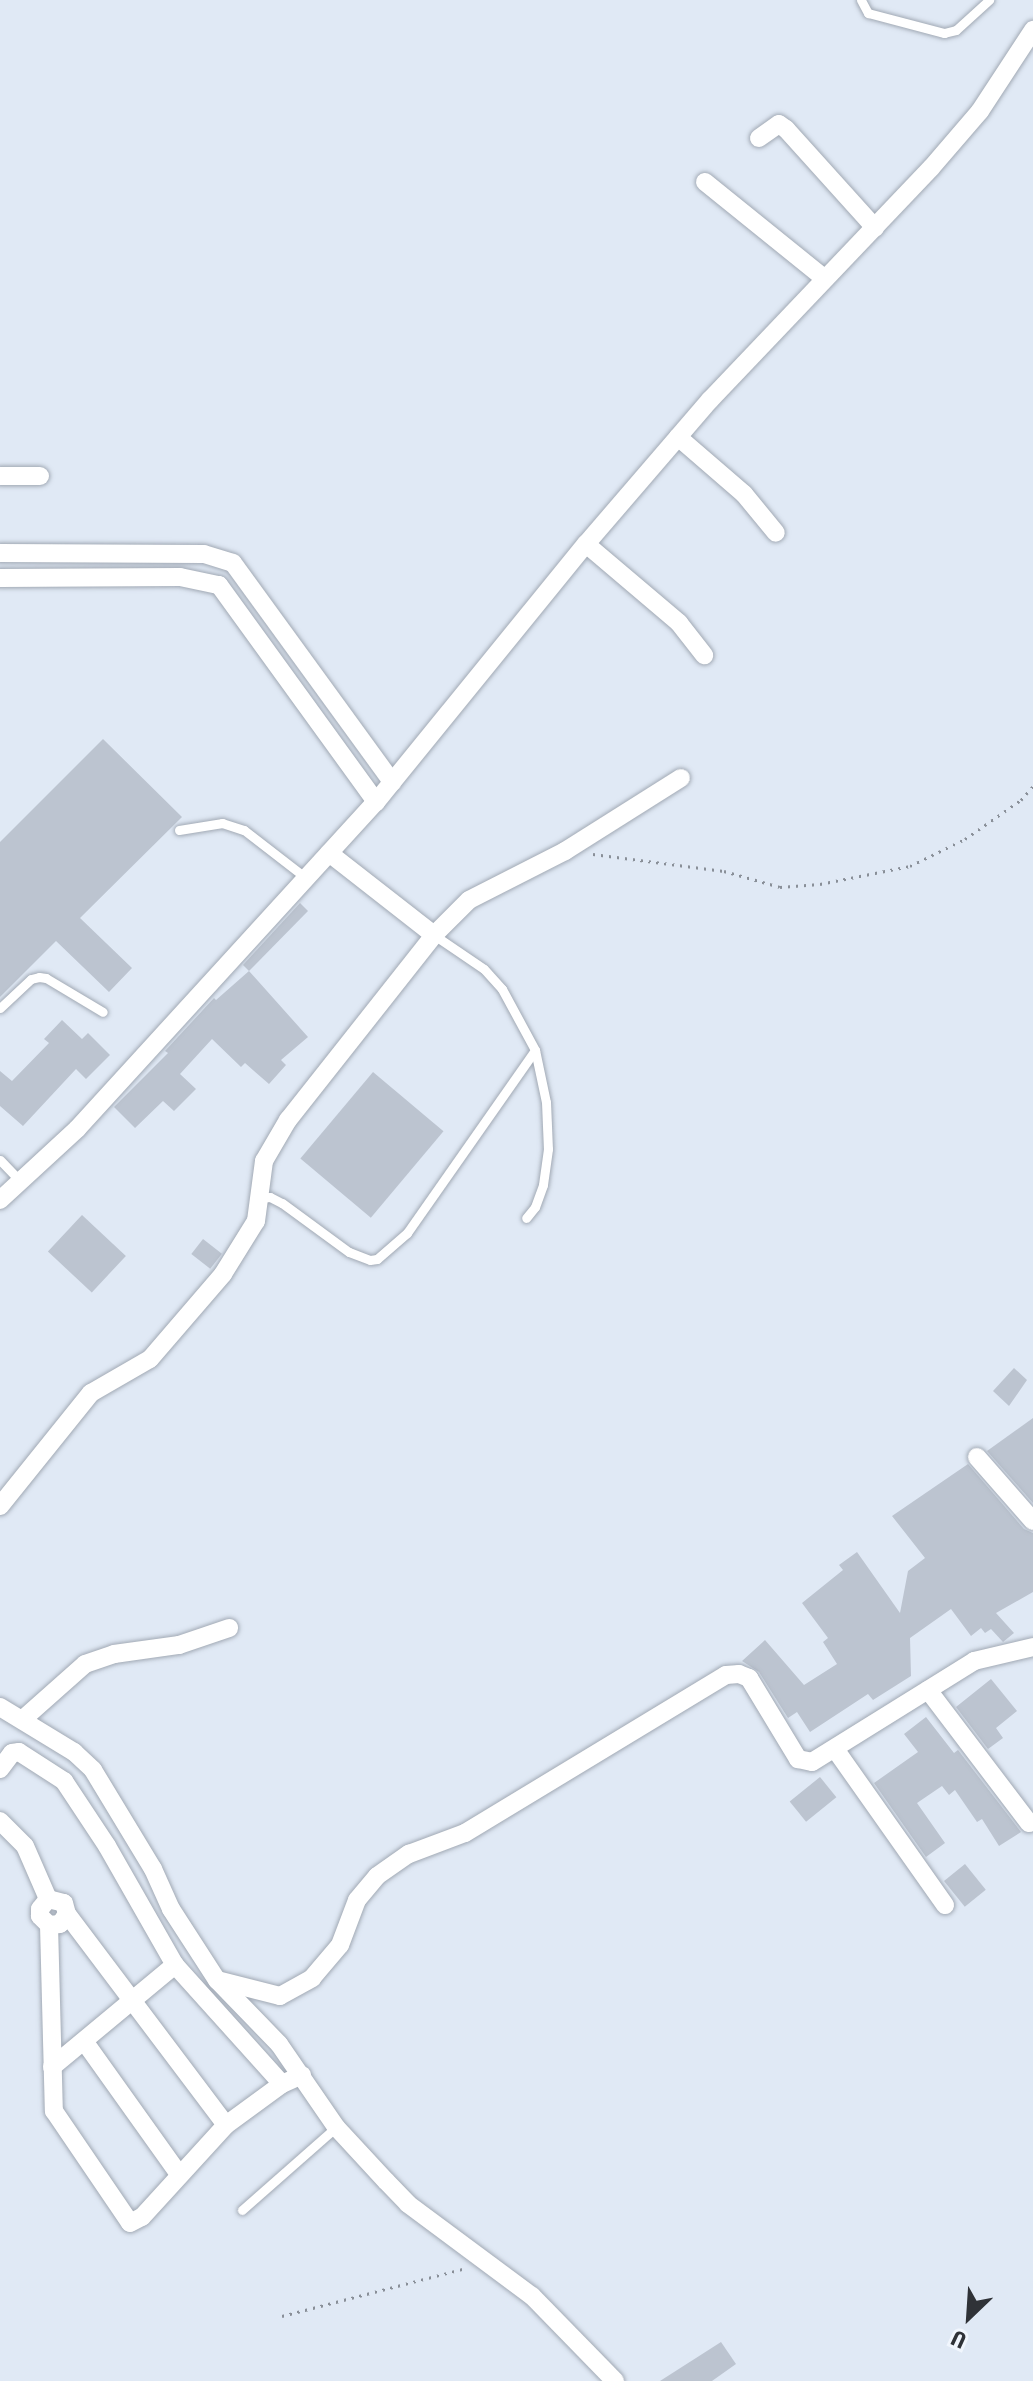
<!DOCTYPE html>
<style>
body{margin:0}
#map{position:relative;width:1033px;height:2381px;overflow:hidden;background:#e0e9f5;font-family:"Fira Sans Condensed",sans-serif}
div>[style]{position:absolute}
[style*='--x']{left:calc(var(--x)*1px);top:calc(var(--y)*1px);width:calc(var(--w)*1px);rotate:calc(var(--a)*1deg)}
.building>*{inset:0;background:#bcc4d0;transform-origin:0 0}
.path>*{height:3px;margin-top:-1.5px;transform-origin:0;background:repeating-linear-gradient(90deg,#898f98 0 2px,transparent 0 8px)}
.roads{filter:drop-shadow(0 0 2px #a1a9b4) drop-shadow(0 0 2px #a1a9b4)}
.lane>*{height:9px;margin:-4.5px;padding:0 4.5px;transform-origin:4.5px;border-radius:4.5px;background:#fff}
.street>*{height:18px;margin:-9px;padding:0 9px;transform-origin:9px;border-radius:9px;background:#fff}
span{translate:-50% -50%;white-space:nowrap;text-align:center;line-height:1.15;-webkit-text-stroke:7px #f1f6fd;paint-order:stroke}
.north{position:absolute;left:929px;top:2277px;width:80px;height:80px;-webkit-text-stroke:6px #f1f6fd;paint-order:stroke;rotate:205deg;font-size:22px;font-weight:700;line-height:32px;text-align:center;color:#2f3237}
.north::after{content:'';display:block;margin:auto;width:28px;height:36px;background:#2f3237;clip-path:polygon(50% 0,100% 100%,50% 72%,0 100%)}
</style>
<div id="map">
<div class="building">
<div style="clip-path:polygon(103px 739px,182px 817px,80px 918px,132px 968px,109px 992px,56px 941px,0 997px,0 842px)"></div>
<div style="clip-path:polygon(300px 903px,308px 911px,249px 971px,243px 965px)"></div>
<div style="clip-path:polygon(249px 971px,308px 1037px,281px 1060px,286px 1065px,269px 1084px,245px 1063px,241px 1067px,212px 1039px,180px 1074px,196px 1089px,174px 1111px,163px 1101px,135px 1128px,114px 1107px,168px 1053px,165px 1051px,214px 998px,216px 1000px)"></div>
<div style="clip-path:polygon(62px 1020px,82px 1039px,88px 1033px,110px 1055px,86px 1079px,76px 1069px,23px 1126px,0 1106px,0 1071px,12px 1081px,49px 1043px,44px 1039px)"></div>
<div style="left:373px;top:1072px;width:92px;height:113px;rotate:40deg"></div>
<div style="left:82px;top:1215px;width:60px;height:50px;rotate:43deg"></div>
<div style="left:203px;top:1239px;width:24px;height:19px;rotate:38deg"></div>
<div style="clip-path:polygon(1014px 1368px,1027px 1380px,1009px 1406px,993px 1391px)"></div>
<div style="clip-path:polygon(1033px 1418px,1033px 1503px,987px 1451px)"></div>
<div style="clip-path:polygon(968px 1464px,1024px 1529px,1033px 1533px,1033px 1592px,996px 1613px,1014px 1633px,1003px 1642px,991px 1629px,985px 1633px,981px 1628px,971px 1636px,951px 1609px,910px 1638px,911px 1676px,873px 1700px,868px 1694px,810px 1732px,797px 1712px,788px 1718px,759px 1672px,742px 1661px,765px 1640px,804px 1685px,837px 1664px,823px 1642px,828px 1638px,802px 1603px,843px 1570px,839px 1565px,857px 1552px,900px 1613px,908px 1571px,925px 1558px,892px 1516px)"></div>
<div style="clip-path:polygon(991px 1679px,1017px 1711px,996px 1728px,1003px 1738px,988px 1749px,956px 1707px)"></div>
<div style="clip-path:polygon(926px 1717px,954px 1753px,958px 1750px,1021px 1832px,999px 1846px,982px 1819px,977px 1822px,955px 1790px,949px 1795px,942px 1786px,917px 1803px,945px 1843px,926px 1857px,874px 1783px,918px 1752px,904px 1734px)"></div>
<div style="left:820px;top:1777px;width:26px;height:39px;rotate:51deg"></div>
<div style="left:965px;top:1864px;width:33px;height:27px;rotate:51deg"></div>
<div style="clip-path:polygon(721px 2342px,736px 2364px,712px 2381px,660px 2381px)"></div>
</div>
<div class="path">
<div style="--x:593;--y:854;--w:132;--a:7.4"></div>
<div style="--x:724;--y:871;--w:58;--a:15.9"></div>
<div style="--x:780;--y:887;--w:40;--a:-4.3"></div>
<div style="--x:820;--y:884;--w:92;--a:-11.3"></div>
<div style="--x:910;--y:866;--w:61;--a:-26.1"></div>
<div style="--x:965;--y:839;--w:68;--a:-34.9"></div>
<div style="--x:1021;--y:800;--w:18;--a:-49"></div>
<div style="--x:282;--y:2316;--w:187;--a:-14.6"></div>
</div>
<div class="roads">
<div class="lane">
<div style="--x:861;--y:0;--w:15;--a:62"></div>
<div style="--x:868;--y:13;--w:79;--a:14.7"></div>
<div style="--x:944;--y:33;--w:12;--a:-14"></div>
<div style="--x:956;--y:30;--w:45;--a:-42.3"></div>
<div style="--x:179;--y:830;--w:44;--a:-9.2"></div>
<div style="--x:222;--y:823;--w:23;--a:18"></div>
<div style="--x:244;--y:830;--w:78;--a:37.7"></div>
<div style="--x:434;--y:935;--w:60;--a:34.2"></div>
<div style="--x:484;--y:969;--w:27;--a:48"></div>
<div style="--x:502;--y:989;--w:69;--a:61.6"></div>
<div style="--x:535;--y:1050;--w:53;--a:78.1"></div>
<div style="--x:546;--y:1102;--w:47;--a:87.6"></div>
<div style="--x:548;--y:1149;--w:36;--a:98"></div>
<div style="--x:543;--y:1185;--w:23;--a:110"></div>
<div style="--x:535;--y:1207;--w:14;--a:129"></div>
<div style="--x:0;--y:1008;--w:42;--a:-43.1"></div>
<div style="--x:31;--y:979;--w:8;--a:-14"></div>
<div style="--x:39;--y:977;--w:7;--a:8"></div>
<div style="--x:46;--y:978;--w:66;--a:30.8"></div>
<div style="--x:0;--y:1160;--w:30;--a:46"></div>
<div style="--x:260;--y:1198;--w:10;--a:-6"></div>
<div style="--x:270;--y:1197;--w:13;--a:27"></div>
<div style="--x:282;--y:1203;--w:83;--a:36.2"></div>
<div style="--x:349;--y:1252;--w:22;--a:21"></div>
<div style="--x:370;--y:1260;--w:7;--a:-8"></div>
<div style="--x:377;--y:1259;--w:40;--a:-41"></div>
<div style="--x:407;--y:1233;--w:223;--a:-55"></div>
<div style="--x:242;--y:2210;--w:125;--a:-41.4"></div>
</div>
<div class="street">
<div style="--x:759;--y:138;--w:24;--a:-35"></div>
<div style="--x:779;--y:124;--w:9;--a:36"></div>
<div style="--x:786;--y:129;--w:133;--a:48"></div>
<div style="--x:705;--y:182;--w:154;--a:38.9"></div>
<div style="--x:678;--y:437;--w:87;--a:40.8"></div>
<div style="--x:744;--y:494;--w:50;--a:50.6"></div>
<div style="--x:0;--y:476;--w:40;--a:0"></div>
<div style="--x:586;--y:544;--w:122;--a:40.3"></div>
<div style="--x:679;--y:623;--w:41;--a:52"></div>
<div style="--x:0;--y:553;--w:204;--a:0.3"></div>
<div style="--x:204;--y:554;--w:30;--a:17"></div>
<div style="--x:233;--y:563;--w:271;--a:54"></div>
<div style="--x:0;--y:578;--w:180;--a:-0.3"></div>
<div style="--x:180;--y:577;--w:40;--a:12"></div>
<div style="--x:219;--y:585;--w:268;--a:54.1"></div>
<div style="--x:329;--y:853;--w:133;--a:38"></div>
<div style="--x:0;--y:1200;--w:105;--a:-42.7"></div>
<div style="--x:77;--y:1129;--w:443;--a:-47.6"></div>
<div style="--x:376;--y:802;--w:333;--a:-50.9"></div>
<div style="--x:586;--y:544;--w:190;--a:-49.3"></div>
<div style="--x:710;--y:400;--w:320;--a:-46.4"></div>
<div style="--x:931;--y:168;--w:75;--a:-49.3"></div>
<div style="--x:980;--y:111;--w:97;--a:-56.8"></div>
<div style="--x:977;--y:1457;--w:85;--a:48.8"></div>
<div style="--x:0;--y:1506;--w:145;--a:-51.2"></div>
<div style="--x:91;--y:1393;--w:68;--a:-30"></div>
<div style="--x:150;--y:1359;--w:112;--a:-49.3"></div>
<div style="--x:223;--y:1274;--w:62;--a:-58.1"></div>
<div style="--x:256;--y:1221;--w:61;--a:-82.4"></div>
<div style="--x:264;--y:1161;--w:48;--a:-59.7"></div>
<div style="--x:288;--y:1120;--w:236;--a:-51.7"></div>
<div style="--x:434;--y:935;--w:49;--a:-45"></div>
<div style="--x:469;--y:900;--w:108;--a:-27"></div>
<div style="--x:565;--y:851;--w:137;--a:-32.2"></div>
<div style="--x:928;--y:1690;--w:167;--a:52.8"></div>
<div style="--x:0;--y:1707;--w:87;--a:31.3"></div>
<div style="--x:74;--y:1752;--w:26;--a:43"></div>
<div style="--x:93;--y:1770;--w:116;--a:58.8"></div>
<div style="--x:153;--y:1869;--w:44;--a:65.8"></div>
<div style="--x:171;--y:1909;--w:85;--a:57.1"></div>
<div style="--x:217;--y:1980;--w:89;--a:45.9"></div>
<div style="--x:279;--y:2044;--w:101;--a:55.5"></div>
<div style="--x:336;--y:2127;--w:74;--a:47.2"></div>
<div style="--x:386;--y:2181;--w:32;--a:46"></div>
<div style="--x:408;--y:2204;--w:154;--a:36.6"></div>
<div style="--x:532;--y:2296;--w:119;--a:45.7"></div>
<div style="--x:22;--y:1720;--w:84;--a:-41.6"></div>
<div style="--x:85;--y:1664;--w:31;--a:-19"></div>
<div style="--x:114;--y:1654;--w:66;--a:-7.9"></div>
<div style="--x:179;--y:1645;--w:53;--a:-18.8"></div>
<div style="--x:835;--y:1749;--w:191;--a:54.8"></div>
<div style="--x:0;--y:1769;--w:20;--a:-53"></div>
<div style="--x:12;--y:1753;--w:7;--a:-8"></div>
<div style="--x:19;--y:1752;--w:54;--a:32.8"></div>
<div style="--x:64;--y:1781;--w:78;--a:56.5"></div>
<div style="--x:107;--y:1846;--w:137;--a:60.3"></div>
<div style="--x:175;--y:1965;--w:160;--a:48"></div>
<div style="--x:0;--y:1821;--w:35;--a:45"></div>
<div style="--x:25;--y:1846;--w:58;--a:66.5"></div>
<div style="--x:67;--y:1914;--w:12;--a:125"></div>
<div style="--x:60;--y:1924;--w:11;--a:175"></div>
<div style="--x:49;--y:1925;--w:13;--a:-135"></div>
<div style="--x:40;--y:1916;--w:7;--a:-90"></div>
<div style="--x:40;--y:1909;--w:13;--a:-51"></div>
<div style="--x:48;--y:1899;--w:16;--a:14"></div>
<div style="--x:64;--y:1903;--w:11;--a:75"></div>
<div style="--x:67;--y:1914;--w:264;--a:53"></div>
<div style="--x:49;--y:1925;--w:186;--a:88.5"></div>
<div style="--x:54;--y:2111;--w:135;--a:55.8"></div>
<div style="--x:130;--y:2223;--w:13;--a:-27"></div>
<div style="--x:142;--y:2217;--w:125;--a:-47.6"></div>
<div style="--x:226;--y:2125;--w:69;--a:-36.2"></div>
<div style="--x:282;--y:2084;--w:22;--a:-24"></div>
<div style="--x:217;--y:1980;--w:65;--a:14.3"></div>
<div style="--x:280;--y:1996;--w:37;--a:-29"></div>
<div style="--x:312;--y:1978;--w:43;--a:-49.7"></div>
<div style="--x:340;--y:1945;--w:48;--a:-69.3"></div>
<div style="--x:357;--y:1900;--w:31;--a:-50"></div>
<div style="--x:377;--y:1876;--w:39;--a:-35"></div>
<div style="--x:409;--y:1854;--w:60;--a:-20.6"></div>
<div style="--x:465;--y:1833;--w:305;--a:-31.2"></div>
<div style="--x:726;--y:1675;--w:13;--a:-4"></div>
<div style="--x:739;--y:1674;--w:11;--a:22"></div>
<div style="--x:749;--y:1678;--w:95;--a:58.8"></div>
<div style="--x:798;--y:1759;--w:14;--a:12"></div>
<div style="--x:812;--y:1762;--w:191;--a:-31.9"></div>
<div style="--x:974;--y:1661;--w:61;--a:-13.3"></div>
<div style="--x:84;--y:2041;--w:163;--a:54.5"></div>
<div style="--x:52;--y:2067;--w:160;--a:-39.7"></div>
</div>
</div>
<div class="north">U</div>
</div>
